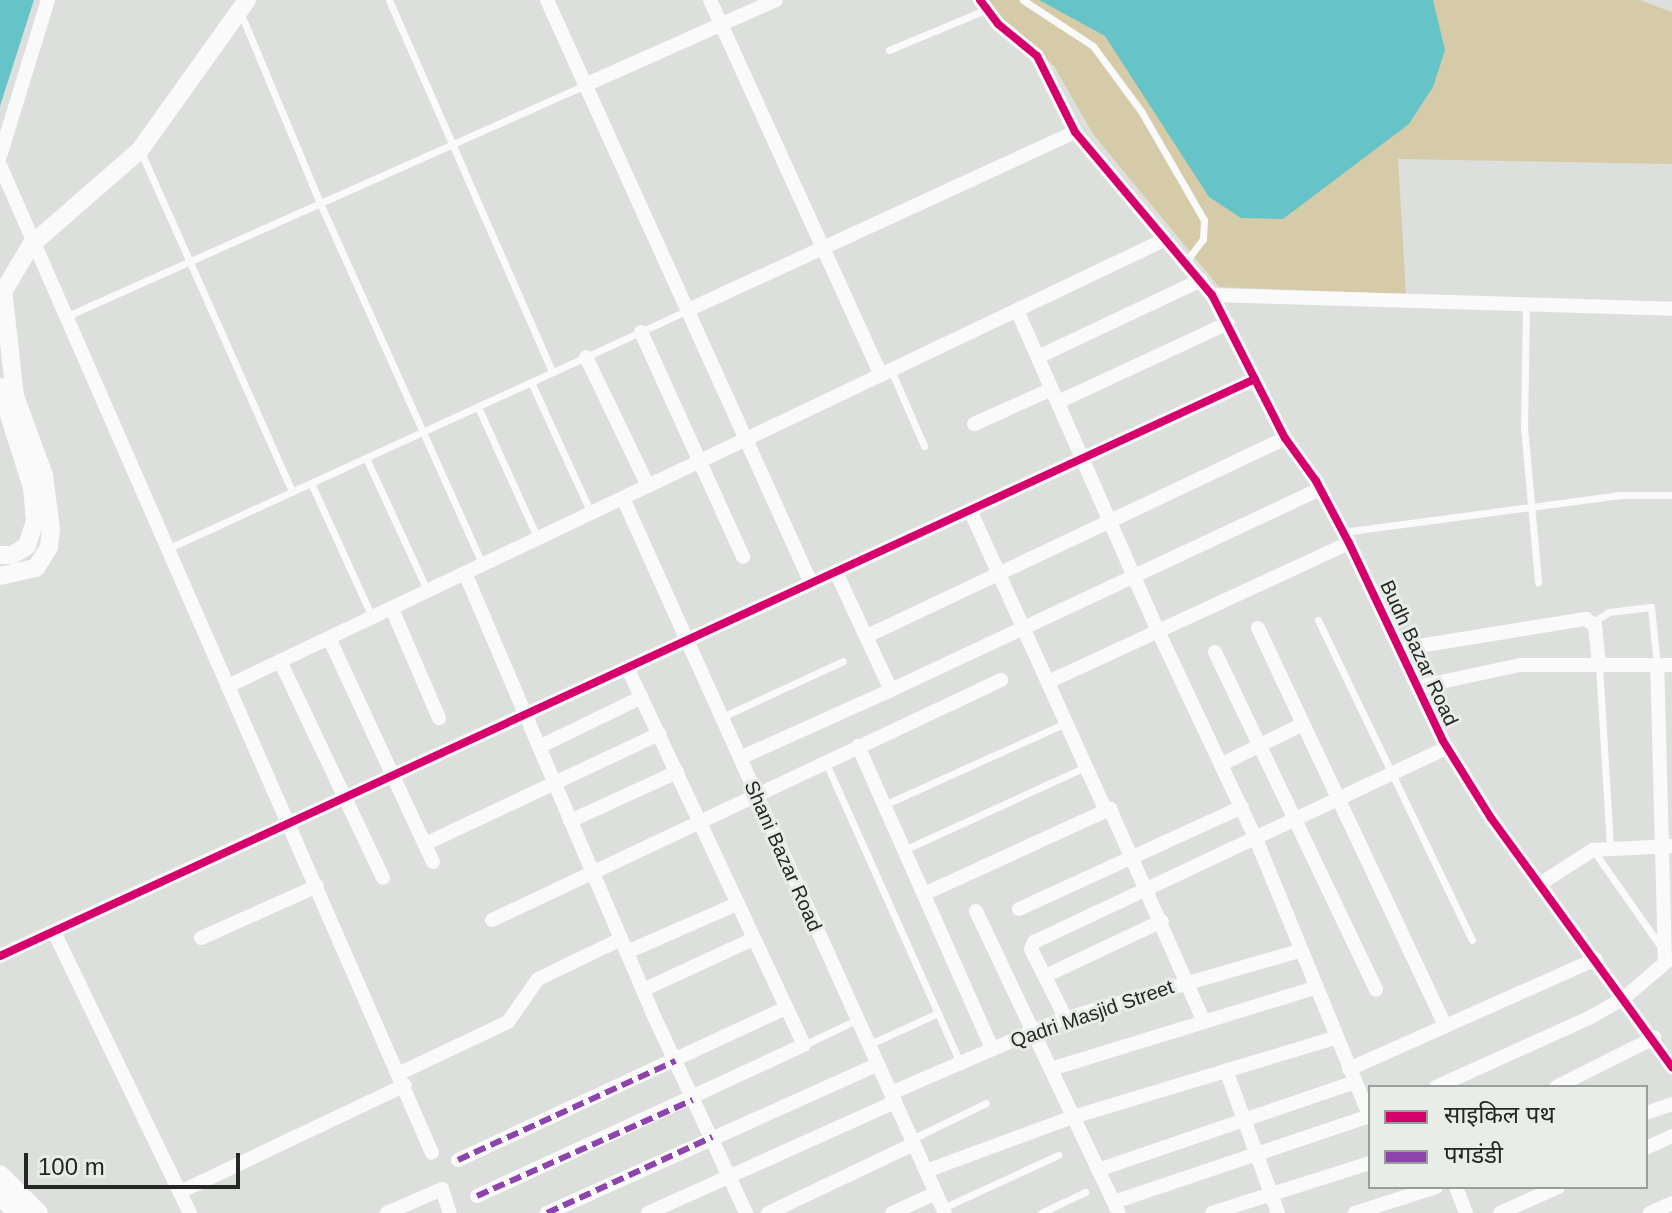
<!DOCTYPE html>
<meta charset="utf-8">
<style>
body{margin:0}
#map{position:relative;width:1672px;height:1213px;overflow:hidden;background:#dcdfdc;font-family:Helvetica,"Noto Sans Devanagari",sans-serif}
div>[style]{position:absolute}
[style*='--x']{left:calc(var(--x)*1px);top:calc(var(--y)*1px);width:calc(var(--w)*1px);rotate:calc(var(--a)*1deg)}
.green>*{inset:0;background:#d5cba9}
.water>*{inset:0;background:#66c4c9}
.service>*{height:7px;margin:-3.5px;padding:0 3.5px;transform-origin:3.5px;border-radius:3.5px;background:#fafafa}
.minor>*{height:14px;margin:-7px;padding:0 7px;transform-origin:7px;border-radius:7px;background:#fafafa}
.tertiary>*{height:18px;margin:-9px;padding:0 9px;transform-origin:9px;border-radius:9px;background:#fafafa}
.quiet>*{height:6px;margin-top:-3px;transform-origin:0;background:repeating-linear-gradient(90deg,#8e44ad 0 12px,transparent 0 18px)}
.cycleway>*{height:8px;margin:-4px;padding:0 4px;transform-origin:4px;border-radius:4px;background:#d6006c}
span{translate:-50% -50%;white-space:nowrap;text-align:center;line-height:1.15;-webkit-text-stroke:6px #e8ede8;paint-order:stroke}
.street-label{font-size:20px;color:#252725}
.legend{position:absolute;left:1368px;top:1085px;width:280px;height:104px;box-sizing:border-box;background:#e8ede8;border:2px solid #9a9e9a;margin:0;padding:10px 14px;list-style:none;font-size:24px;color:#252725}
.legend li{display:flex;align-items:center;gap:16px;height:40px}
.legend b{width:40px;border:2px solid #9a9e9a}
.scale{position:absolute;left:24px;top:1153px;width:216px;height:36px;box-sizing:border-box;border:4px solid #252725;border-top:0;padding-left:10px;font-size:24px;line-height:28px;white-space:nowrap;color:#252725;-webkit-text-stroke:6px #e8ede8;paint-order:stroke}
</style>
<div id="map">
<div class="green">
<div style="clip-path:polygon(989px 0,1640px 0,1672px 12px,1672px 164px,1398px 159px,1406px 294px,1219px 287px,1093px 134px,1054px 66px,995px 12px)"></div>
</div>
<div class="water">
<div style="clip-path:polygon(0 0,34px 0,0 106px)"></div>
<div style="clip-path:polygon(1039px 0,1433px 0,1445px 50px,1433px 87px,1409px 124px,1283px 219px,1241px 218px,1209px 197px,1105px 36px)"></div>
</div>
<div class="service">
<div style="--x:389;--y:0;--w:406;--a:66.3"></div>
<div style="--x:1023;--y:0;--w:84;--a:33.3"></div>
<div style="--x:1093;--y:46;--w:81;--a:53.6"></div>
<div style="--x:1141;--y:111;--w:126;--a:60"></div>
<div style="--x:1204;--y:220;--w:19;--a:93"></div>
<div style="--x:1203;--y:239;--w:30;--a:127"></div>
<div style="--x:241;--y:14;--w:205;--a:67.3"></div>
<div style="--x:320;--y:203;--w:397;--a:65.8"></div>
<div style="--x:889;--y:50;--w:104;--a:-22.6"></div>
<div style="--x:140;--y:150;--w:374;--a:66"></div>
<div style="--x:1526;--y:305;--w:122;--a:90.9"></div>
<div style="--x:1524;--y:427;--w:156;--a:84.8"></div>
<div style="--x:65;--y:317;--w:569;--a:-24.04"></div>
<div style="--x:891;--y:370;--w:83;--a:66.5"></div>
<div style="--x:531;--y:382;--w:144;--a:65.4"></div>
<div style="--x:478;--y:407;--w:145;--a:65.6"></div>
<div style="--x:366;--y:458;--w:145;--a:65.2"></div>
<div style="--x:311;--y:483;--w:147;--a:65.5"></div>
<div style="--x:1343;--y:532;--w:278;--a:-7.6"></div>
<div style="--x:1619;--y:495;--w:53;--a:0"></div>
<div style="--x:167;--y:549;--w:573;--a:-24.64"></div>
<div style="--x:1318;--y:620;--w:355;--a:64.3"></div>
<div style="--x:1593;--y:622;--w:19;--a:-32"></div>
<div style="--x:1609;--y:612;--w:42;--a:-6.8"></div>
<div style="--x:1651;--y:607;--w:58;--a:84.1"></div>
<div style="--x:1599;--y:666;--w:181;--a:86.5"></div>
<div style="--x:722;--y:717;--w:133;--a:-24.8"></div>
<div style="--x:826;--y:763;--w:328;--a:65.9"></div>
<div style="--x:884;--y:805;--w:200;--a:-24.3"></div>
<div style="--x:904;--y:850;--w:199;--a:-24.6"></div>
<div style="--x:1593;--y:850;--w:138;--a:55"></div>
<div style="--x:804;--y:1045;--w:58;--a:-25.7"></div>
<div style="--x:868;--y:1045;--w:77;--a:-24.6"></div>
<div style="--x:912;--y:1139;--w:82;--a:-25.9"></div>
<div style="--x:943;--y:1208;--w:127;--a:-24.7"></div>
<div style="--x:1041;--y:1213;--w:49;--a:-25.5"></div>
</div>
<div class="minor">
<div style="--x:547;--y:0;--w:640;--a:65.64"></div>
<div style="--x:710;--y:0;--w:412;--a:65.5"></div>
<div style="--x:980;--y:0;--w:30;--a:53"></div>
<div style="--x:998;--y:24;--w:50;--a:39.4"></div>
<div style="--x:1037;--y:56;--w:85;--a:63.4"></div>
<div style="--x:1075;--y:132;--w:213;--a:50"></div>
<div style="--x:1212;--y:295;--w:161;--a:63"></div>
<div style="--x:1285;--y:438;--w:53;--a:54.2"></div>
<div style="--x:1316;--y:481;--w:70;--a:62"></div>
<div style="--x:1349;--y:543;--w:219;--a:64.6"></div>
<div style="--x:1443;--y:741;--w:91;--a:58.1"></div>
<div style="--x:1491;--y:818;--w:308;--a:54"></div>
<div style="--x:585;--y:85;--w:209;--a:-24"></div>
<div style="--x:0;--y:156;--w:163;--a:-72.9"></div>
<div style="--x:0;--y:165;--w:1078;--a:66.38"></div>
<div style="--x:1212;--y:295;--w:460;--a:1.7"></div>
<div style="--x:688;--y:310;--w:426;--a:-24.7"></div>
<div style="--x:1017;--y:310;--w:351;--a:66.3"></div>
<div style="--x:1158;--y:631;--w:230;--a:64.8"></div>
<div style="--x:1256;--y:839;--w:300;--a:67.7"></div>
<div style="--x:641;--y:332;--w:247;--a:65.6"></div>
<div style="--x:586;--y:357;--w:143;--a:64.3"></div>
<div style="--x:1038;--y:357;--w:180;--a:-25.3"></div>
<div style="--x:1058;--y:402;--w:187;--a:-24.9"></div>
<div style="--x:974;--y:424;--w:85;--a:-24.2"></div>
<div style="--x:623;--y:498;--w:784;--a:65.76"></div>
<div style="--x:970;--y:510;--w:328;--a:65.7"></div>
<div style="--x:465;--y:573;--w:477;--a:66.9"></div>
<div style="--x:652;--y:1012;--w:222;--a:64.9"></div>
<div style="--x:392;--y:609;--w:119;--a:66.7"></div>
<div style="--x:1258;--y:628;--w:440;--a:64.8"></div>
<div style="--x:867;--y:636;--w:463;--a:-25.3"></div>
<div style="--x:329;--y:638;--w:247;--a:65.1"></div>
<div style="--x:1400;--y:649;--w:188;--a:-9.2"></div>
<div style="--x:1586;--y:619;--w:11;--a:38"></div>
<div style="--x:1595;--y:626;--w:39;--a:84"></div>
<div style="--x:1599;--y:665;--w:79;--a:180"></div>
<div style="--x:1520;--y:665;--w:105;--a:167.9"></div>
<div style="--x:1215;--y:652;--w:374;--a:64.5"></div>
<div style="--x:280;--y:661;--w:240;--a:64.6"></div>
<div style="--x:1599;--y:665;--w:73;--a:0"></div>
<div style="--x:1048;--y:682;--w:332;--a:-24.8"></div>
<div style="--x:228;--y:686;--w:1035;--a:-25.48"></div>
<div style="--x:891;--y:690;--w:474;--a:-25.1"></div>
<div style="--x:858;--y:746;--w:330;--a:66.1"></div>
<div style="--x:539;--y:747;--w:114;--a:-25.9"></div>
<div style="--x:740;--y:758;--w:166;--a:-24.2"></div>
<div style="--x:891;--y:690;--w:130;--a:-115"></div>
<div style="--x:1222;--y:764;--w:90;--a:-26.3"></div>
<div style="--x:570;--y:821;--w:118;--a:-24.6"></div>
<div style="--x:425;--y:844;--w:259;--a:-25.2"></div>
<div style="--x:1540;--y:884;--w:63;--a:-32.7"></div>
<div style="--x:1593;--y:850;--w:79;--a:-2.9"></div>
<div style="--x:924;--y:894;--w:205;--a:-24.6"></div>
<div style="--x:1110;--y:809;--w:233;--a:66.2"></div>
<div style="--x:1019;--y:909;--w:245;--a:-24.6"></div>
<div style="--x:976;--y:911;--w:334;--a:64.7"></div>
<div style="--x:492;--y:920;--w:563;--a:-25.24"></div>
<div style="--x:54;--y:932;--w:312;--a:64.2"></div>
<div style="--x:201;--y:938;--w:127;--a:-24.1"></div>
<div style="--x:627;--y:952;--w:120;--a:-23.6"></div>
<div style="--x:0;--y:956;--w:1381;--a:-24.69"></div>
<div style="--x:1045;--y:976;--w:129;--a:-25.2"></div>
<div style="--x:643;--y:990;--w:121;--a:-24.9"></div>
<div style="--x:1066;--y:1019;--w:78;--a:-116.6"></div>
<div style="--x:1031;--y:949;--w:8;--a:-67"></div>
<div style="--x:1034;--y:942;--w:456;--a:-25.2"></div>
<div style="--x:1051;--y:1069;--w:275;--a:-17.1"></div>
<div style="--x:1349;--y:1069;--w:270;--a:-24"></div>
<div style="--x:1226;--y:1070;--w:152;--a:70"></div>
<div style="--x:400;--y:1073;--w:119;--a:-25.3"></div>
<div style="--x:508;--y:1022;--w:52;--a:-55.1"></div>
<div style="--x:538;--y:979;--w:92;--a:-25.7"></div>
<div style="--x:1436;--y:1087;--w:168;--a:-24.3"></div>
<div style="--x:1589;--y:1018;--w:40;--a:-29.7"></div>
<div style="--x:1624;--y:998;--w:54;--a:-40.5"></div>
<div style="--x:1665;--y:963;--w:298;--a:-91.5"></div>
<div style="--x:1556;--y:1087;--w:110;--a:-26.6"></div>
<div style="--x:891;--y:1093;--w:184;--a:-23.4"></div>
<div style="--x:1060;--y:1020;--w:249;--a:-16.1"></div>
<div style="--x:1646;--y:1113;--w:28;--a:-19"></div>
<div style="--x:1646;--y:1148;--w:29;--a:-25"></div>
<div style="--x:458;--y:1160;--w:362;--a:-24.9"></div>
<div style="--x:1098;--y:1170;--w:272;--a:-18.9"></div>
<div style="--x:926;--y:1171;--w:157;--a:-20.2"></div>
<div style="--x:1073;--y:1117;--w:274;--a:-16.8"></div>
<div style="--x:1456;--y:1187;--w:28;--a:69"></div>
<div style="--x:180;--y:1192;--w:249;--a:-25.4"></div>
<div style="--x:477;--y:1196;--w:360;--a:-24.8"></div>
<div style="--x:804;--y:1045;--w:414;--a:-115.1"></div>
<div style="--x:1114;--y:1202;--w:270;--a:-18.6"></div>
<div style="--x:387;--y:1213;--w:60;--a:-23.6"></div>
<div style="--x:442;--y:1189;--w:25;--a:72"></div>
<div style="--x:547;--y:1213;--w:362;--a:-24.2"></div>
<div style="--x:648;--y:1213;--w:271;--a:-24.2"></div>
<div style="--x:768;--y:1213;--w:161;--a:-25.3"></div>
<div style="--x:892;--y:1213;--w:48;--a:-24.4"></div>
<div style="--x:1212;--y:1213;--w:166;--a:-17.6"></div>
<div style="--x:1355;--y:1213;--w:85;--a:-17.8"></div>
<div style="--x:1500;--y:1213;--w:64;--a:-24.1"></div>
<div style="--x:1650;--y:1213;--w:24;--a:-24"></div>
</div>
<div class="tertiary">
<div style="--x:0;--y:297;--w:61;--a:-59.2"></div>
<div style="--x:31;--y:245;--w:145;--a:-41.1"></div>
<div style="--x:140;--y:150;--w:184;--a:-54.5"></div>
<div style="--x:0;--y:387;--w:105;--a:72.3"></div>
<div style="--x:32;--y:487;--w:34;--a:85"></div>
<div style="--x:35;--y:521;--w:26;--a:108"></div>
<div style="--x:27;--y:546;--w:17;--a:149"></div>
<div style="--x:12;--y:555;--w:12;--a:180"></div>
<div style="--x:0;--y:576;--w:37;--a:-13"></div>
<div style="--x:36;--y:568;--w:25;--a:-58"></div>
<div style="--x:49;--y:547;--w:18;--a:-84"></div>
<div style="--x:51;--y:529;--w:54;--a:-97.4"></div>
<div style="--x:44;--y:475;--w:84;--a:-110.2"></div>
<div style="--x:15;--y:396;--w:108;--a:-96.4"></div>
<div style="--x:0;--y:1174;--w:55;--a:45"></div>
<div style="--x:0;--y:1196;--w:24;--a:45"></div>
</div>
<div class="quiet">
<div style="--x:458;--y:1160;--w:239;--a:-24.5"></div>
<div style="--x:477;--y:1196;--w:236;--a:-24"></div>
<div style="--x:547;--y:1213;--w:182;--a:-24.7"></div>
</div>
<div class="cycleway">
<div style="--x:980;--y:0;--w:30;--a:53"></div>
<div style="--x:998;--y:24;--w:50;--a:39.4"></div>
<div style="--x:1037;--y:56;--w:85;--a:63.4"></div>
<div style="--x:1075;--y:132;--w:213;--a:50"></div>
<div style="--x:1212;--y:295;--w:161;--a:63"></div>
<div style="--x:1285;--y:438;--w:53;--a:54.2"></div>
<div style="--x:1316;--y:481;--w:70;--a:62"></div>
<div style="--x:1349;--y:543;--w:219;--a:64.6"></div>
<div style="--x:1443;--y:741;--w:91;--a:58.1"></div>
<div style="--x:1491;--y:818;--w:308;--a:54"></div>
<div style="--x:0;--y:956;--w:1381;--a:-24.69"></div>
</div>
<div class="street-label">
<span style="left:1419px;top:653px;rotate:65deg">Budh Bazar Road</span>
<span style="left:783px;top:856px;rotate:66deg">Shani Bazar Road</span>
<span style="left:1092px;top:1014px;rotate:-19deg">Qadri Masjid Street</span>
</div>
<ul class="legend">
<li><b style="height:10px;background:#d6006c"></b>साइकिल पथ</li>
<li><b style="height:10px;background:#8e44ad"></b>पगडंडी</li>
</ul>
<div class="scale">100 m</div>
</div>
